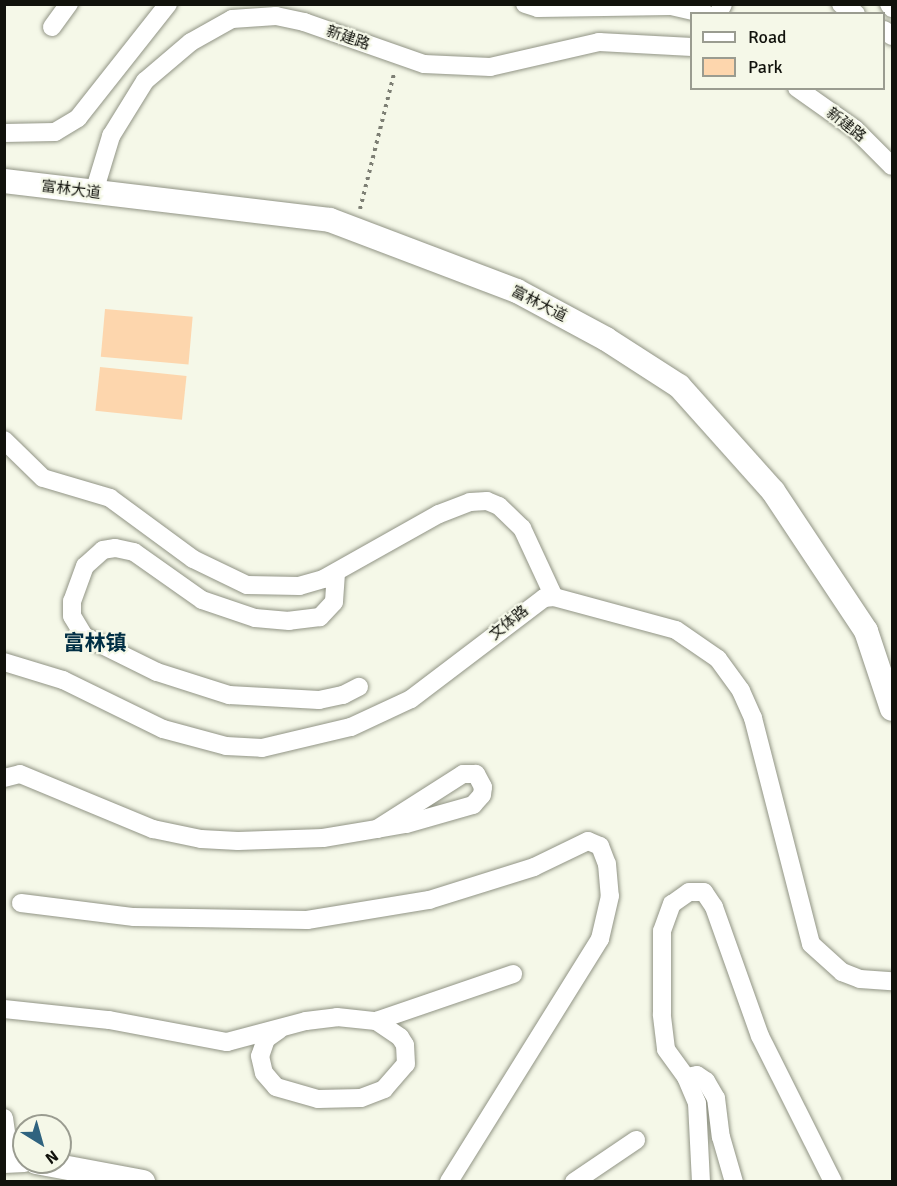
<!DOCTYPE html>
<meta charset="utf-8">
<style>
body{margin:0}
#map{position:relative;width:897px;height:1186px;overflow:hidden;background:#f5f8e8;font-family:Signika,"Noto Sans SC",sans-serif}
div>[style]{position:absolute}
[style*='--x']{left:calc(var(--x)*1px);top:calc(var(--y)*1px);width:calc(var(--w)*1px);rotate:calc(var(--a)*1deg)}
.green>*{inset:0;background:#fdd6ad;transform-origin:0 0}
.path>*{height:4px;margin-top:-2px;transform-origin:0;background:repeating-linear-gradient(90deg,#7d7f74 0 3px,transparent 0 7.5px)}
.roads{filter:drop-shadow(0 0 2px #919485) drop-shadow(0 0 2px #919485)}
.minor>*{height:18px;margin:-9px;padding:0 9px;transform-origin:9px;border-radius:9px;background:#fff}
.secondary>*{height:24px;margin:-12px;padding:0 12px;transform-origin:12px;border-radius:12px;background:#fff}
span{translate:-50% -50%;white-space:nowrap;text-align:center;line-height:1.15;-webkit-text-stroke:4.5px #f5f8e8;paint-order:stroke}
.street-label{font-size:15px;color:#11120c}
.district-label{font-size:21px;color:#012f44;font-weight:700}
.frame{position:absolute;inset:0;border:6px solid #11120c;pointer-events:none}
.legend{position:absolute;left:690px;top:12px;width:195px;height:78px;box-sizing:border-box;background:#f5f8e8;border:2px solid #9a9c90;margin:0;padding:8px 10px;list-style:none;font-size:18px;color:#11120c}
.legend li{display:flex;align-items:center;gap:12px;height:30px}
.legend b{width:30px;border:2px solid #9a9c90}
.north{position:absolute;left:12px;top:1114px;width:60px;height:60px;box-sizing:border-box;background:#f5f8e8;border:2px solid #9a9c90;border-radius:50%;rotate:143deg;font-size:16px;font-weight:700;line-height:24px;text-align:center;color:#11120c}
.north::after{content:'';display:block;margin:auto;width:21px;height:27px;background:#2f637f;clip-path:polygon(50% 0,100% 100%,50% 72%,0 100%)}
</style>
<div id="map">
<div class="green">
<div style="left:105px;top:309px;width:88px;height:48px;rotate:5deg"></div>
<div style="left:100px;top:367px;width:87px;height:44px;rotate:6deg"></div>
</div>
<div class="path">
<div style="--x:360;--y:209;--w:139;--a:-75.9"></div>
</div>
<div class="roads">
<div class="minor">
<div style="--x:525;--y:4;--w:14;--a:17"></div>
<div style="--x:538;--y:8;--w:133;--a:-0.9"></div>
<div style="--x:671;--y:6;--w:36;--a:13"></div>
<div style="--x:841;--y:4;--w:18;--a:34"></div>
<div style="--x:889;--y:4;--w:5;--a:53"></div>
<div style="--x:718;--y:14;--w:11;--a:-63"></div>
<div style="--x:52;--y:27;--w:29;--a:-54"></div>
<div style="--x:884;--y:30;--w:10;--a:37"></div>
<div style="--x:797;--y:88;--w:71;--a:35.3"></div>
<div style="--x:855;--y:129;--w:52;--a:45"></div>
<div style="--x:4;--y:133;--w:51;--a:-1.1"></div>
<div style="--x:55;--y:132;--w:27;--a:-31"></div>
<div style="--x:78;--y:118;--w:145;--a:-51.7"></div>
<div style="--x:94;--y:192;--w:59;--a:-73.1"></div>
<div style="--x:111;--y:136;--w:65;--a:-58.3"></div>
<div style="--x:145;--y:81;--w:60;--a:-40.3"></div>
<div style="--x:191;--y:42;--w:47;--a:-29.3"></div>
<div style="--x:232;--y:19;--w:44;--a:-3.9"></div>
<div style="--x:276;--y:16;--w:29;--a:12"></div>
<div style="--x:304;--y:22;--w:127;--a:19.3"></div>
<div style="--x:424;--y:64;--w:66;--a:2.6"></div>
<div style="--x:490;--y:67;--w:112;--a:-12.9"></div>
<div style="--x:599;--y:42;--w:93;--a:3.1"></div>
<div style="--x:4;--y:440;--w:54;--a:44.3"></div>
<div style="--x:43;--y:478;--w:70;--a:16.6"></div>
<div style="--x:110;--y:498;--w:103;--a:36.3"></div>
<div style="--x:193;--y:559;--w:60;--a:25.7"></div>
<div style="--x:247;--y:585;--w:52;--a:1.1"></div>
<div style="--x:299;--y:586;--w:25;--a:-16"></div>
<div style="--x:323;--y:579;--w:133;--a:-29.3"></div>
<div style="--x:439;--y:514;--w:33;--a:-21"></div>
<div style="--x:470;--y:502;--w:17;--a:-3"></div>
<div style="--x:487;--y:501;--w:13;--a:23"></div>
<div style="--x:499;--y:506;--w:32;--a:44"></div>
<div style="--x:522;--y:528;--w:76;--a:65.1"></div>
<div style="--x:336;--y:573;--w:29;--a:94"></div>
<div style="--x:334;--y:602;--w:21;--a:133"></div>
<div style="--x:320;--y:617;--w:31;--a:173"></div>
<div style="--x:289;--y:621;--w:34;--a:-175"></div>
<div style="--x:255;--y:618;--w:56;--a:-161.2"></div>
<div style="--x:202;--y:600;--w:83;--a:-144.8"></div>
<div style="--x:134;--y:552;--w:19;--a:-168"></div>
<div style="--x:115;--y:548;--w:12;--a:171"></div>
<div style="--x:103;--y:550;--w:24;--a:138"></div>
<div style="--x:85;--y:566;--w:37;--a:110"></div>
<div style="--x:72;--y:601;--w:15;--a:90"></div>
<div style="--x:72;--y:616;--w:23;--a:59"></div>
<div style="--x:84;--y:636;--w:81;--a:26.3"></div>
<div style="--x:157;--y:672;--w:76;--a:17.7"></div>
<div style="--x:229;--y:695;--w:90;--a:3.2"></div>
<div style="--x:319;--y:700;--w:25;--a:-12"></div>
<div style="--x:343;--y:695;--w:18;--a:-27"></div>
<div style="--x:4;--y:662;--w:62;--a:17"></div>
<div style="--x:63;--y:680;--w:111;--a:26.1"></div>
<div style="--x:163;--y:729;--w:65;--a:15.1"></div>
<div style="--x:226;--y:746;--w:36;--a:3"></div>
<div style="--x:262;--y:748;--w:91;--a:-13.3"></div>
<div style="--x:351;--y:727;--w:66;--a:-25"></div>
<div style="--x:411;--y:699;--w:167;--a:-37.2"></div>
<div style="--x:544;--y:598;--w:10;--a:-6"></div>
<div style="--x:554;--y:597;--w:126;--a:15.1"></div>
<div style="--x:676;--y:630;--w:51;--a:34.6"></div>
<div style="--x:718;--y:659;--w:39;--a:54"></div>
<div style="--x:741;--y:691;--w:30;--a:66"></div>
<div style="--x:753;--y:718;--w:233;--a:75.6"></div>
<div style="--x:811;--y:944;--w:42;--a:42.1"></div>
<div style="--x:842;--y:972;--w:19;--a:21"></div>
<div style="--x:860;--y:979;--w:32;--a:4"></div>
<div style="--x:4;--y:778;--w:16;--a:-14"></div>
<div style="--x:20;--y:774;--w:144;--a:22.5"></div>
<div style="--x:153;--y:829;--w:49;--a:11.8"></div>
<div style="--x:201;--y:839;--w:37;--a:3"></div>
<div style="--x:238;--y:841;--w:85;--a:-2"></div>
<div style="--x:323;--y:838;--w:55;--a:-9.5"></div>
<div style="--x:377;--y:829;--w:29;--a:-10"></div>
<div style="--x:406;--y:824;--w:70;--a:-15.8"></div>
<div style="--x:473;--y:805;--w:13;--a:-48"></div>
<div style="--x:482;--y:795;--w:8;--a:-83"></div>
<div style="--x:483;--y:787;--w:15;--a:-118"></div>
<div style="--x:476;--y:774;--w:13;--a:180"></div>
<div style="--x:463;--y:774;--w:102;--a:147.4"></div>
<div style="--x:21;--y:903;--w:114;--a:7.1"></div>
<div style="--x:134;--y:917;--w:173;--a:1"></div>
<div style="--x:307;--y:920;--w:124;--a:-9.3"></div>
<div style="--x:429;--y:900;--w:110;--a:-17.4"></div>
<div style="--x:534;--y:867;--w:60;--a:-25.7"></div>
<div style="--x:588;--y:841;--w:13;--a:23"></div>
<div style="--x:600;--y:846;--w:19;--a:69"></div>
<div style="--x:607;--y:864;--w:32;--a:85"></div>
<div style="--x:610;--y:896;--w:44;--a:103.1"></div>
<div style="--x:600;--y:939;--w:286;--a:121.9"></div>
<div style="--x:4;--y:1009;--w:106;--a:6"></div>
<div style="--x:109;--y:1020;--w:120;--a:10.6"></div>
<div style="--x:227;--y:1042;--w:82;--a:-14.9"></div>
<div style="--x:306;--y:1021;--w:31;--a:-7"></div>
<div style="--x:337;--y:1017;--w:39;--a:6"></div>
<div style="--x:376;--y:1021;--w:145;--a:-18.9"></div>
<div style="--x:279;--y:1030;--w:16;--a:145"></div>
<div style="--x:266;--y:1039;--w:18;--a:109"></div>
<div style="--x:260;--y:1056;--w:17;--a:77"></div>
<div style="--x:264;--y:1073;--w:18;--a:49"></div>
<div style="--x:276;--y:1087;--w:44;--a:15.9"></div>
<div style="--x:318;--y:1099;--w:43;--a:-1.3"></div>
<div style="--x:361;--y:1098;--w:25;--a:-21"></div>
<div style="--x:384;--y:1089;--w:33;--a:-49"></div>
<div style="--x:406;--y:1064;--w:19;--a:-93"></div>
<div style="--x:405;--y:1045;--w:9;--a:-122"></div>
<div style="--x:400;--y:1037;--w:29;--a:-146"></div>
<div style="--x:686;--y:1077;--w:11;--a:-10"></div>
<div style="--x:697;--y:1075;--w:11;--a:34"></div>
<div style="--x:706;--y:1081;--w:20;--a:60"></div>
<div style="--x:716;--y:1098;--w:39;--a:83"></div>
<div style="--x:721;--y:1137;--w:47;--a:73.9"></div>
<div style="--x:4;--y:1118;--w:42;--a:81.9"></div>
<div style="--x:574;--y:1182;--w:75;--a:-34.1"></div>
<div style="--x:701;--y:1182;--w:79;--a:-92.9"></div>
<div style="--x:697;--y:1103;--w:28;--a:-113"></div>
<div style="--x:686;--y:1077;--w:34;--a:-126"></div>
<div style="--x:666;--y:1049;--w:35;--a:-97"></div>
<div style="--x:662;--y:1014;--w:83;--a:-90"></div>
<div style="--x:662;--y:931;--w:29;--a:-70"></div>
<div style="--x:672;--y:904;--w:21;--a:-35"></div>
<div style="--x:689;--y:892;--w:15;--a:0"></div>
<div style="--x:704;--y:892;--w:18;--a:56"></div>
<div style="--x:714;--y:907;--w:137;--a:70.4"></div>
<div style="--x:760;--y:1036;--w:163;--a:63.4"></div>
</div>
<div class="secondary">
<div style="--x:4;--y:181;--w:328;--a:6.8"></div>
<div style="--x:330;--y:220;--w:200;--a:20.8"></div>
<div style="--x:517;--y:291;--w:101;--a:28.3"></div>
<div style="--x:606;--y:339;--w:87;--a:32.8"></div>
<div style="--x:679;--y:386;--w:141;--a:48.2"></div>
<div style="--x:773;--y:491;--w:168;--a:56.4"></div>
<div style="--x:866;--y:631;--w:82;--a:71.6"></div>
<div style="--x:4;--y:1161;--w:20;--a:-3"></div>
<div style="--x:36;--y:1162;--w:109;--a:10.6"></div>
</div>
</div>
<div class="street-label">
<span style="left:348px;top:38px;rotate:19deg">新建路</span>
<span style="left:846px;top:125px;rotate:38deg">新建路</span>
<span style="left:71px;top:190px;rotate:7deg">富林大道</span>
<span style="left:539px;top:304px;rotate:27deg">富林大道</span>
<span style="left:509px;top:623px;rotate:-39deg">文体路</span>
</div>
<div class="district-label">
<span style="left:95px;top:643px">富林镇</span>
</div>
<div class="frame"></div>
<ul class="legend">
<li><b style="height:8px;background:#fff"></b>Road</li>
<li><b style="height:16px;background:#fdd6ad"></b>Park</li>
</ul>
<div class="north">N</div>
</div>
